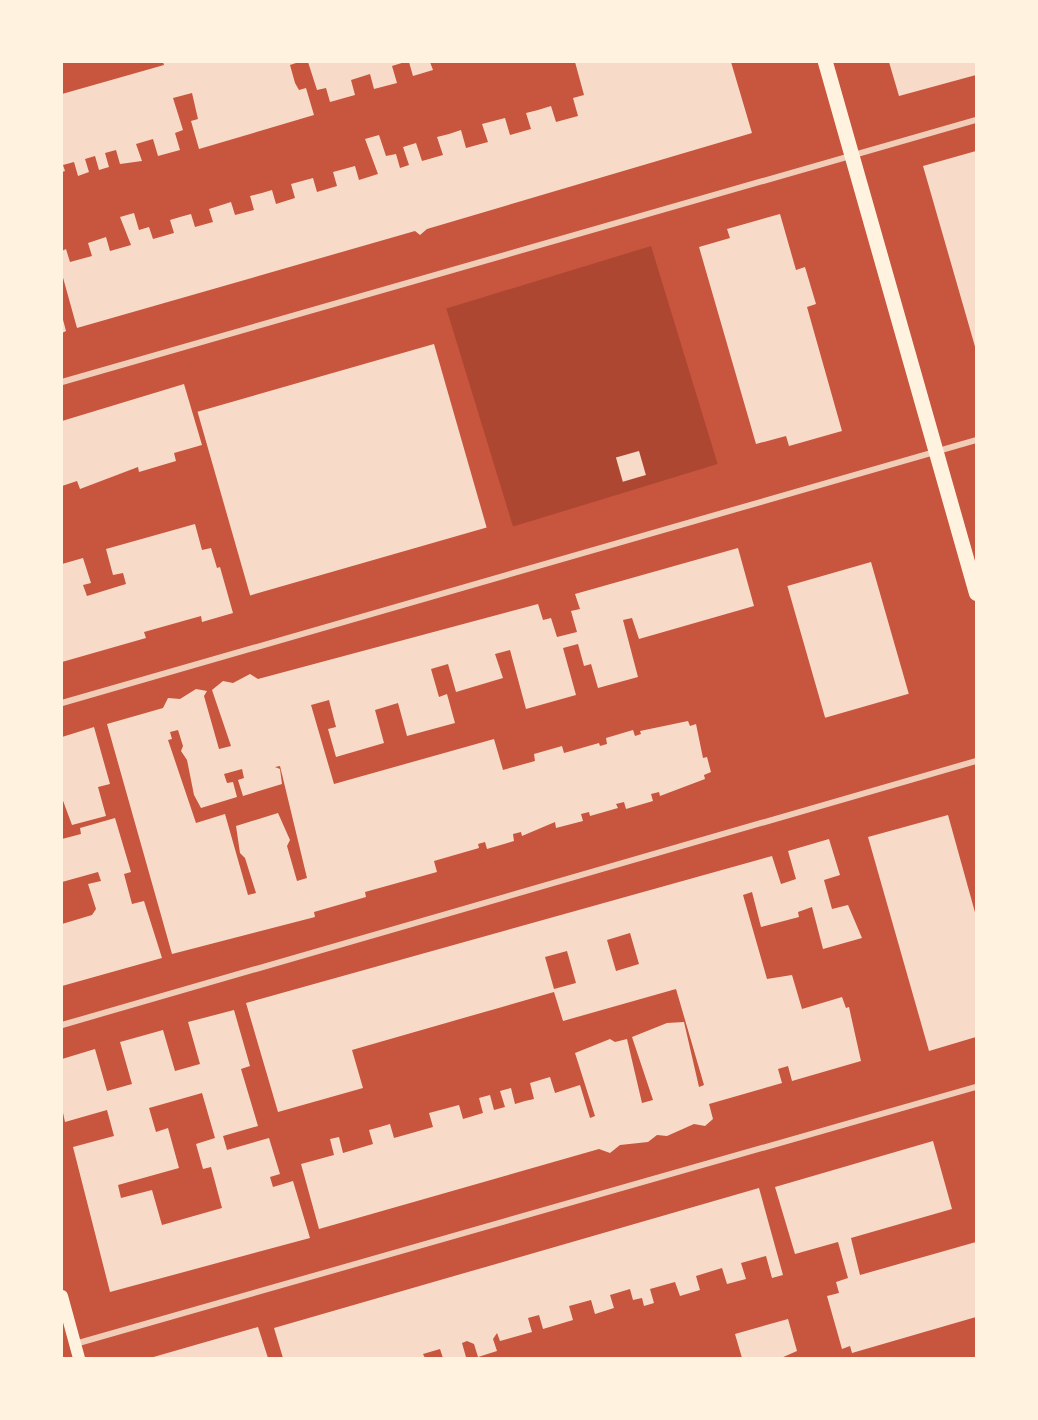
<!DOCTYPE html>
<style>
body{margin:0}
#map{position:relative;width:1038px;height:1420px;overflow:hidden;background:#c8553d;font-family:"Nunito Sans",sans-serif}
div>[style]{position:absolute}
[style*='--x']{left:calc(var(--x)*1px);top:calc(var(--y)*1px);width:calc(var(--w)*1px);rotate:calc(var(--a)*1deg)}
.green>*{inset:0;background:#ae4732;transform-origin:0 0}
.building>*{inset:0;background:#f7dbc8;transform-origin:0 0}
.minor>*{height:6px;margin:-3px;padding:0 3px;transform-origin:3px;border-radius:3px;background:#f1ccb7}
.secondary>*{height:12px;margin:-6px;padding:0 6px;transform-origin:6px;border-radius:6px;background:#fff3e0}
.primary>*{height:15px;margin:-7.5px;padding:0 7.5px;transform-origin:7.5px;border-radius:7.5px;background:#fff3e0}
span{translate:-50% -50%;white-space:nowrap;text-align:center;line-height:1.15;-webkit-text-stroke:6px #fff3e0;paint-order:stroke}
.frame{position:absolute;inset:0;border:63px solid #fff3e0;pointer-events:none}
</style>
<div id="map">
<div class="green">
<div style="left:651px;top:246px;width:228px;height:214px;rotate:73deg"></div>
</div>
<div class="building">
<div style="clip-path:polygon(163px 62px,299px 62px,290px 65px,295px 83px,299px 90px,306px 88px,314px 115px,199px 149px,191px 121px,198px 119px,192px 93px,173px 98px,183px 130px,175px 133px,180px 150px,158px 156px,153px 139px,136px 144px,142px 161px,120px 164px,116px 150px,105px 153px,109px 167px,99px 170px,95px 156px,85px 159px,89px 172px,78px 176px,74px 162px,63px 165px,65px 171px,62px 172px,62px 94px,164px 65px)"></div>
<div style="clip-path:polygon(308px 62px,405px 62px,392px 66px,397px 83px,374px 89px,370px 74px,351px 80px,355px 95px,330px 102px,326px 88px,317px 90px)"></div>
<div style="clip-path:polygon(409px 62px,430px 62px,433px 70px,413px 76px)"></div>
<div style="clip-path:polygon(575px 62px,731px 62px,752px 133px,427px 229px,420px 235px,415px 231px,408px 233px,77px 328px,62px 274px,62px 251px,66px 249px,70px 262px,92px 256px,88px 243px,106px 237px,110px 251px,131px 245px,120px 217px,134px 213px,139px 230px,149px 227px,153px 239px,174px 233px,170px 220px,180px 217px,191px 214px,195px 227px,213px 222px,209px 209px,231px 202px,235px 215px,254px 210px,250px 196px,262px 193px,272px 190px,276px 204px,295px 198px,291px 184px,313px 178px,317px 192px,337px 186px,333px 172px,355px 166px,359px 180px,378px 174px,365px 139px,379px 135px,386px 156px,396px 154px,400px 168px,409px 165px,403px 147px,416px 143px,422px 161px,443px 155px,437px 137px,449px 134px,461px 130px,466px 148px,488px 142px,482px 124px,505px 118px,510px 135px,531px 129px,526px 113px,538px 110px,551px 106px,556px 122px,578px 116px,573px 98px,584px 95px)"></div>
<div style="clip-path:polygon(889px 62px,976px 62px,976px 75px,899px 96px)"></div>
<div style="clip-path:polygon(976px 151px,976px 350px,923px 166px)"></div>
<div style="clip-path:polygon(780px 214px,796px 270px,805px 267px,816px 304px,807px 307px,842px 431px,789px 446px,786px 436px,756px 444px,699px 247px,730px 238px,727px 229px)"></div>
<div style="clip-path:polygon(62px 316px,66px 331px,62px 333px)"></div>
<div style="left:434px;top:344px;width:191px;height:246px;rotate:74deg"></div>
<div style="clip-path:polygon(184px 384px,202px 445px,174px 453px,176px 461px,139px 472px,138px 467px,80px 489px,77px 481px,62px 486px,62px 421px)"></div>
<div style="left:639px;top:451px;width:25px;height:24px;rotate:74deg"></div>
<div style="clip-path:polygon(195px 524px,202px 550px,211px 548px,217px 568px,220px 567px,233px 613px,202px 622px,201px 616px,144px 632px,146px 638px,62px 662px,62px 564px,83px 558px,91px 583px,83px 585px,87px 596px,126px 584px,123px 573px,113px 575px,106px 549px)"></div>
<div style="clip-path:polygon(evenodd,738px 548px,754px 606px,639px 639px,632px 618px,623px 620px,638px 677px,598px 688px,591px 664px,584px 666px,578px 644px,563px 648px,576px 695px,526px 709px,510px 650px,495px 654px,503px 678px,456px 692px,448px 664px,431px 669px,439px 697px,447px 694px,455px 723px,407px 736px,398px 703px,375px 710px,384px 743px,336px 757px,328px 729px,336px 727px,329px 700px,311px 705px,334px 784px,494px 739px,503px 770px,535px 761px,534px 754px,562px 746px,564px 753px,599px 743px,600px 746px,607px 744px,606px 738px,633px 730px,635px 736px,641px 734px,640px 731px,688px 721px,690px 726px,696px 724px,703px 758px,707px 757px,711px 772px,704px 775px,705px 779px,660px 796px,659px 792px,651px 794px,653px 801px,626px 809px,624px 802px,616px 804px,618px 808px,590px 816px,589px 812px,581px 814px,583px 821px,556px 828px,555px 822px,522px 836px,521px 832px,513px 834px,514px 841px,487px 849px,485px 842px,478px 844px,479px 848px,434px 861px,437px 872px,365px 892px,366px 897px,314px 912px,315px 917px,172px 954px,107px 724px,163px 708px,168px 698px,180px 699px,196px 689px,207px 691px,204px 696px,219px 749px,231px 746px,212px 690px,223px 681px,233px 683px,250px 674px,258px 679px,538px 604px,543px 620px,551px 618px,557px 637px,577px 632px,571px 611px,580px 609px,575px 594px,738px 548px,178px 730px,183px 746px,181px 751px,187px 760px,194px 795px,201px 808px,237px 797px,233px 782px,227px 783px,224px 774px,242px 769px,244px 778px,238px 780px,243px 796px,282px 784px,280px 769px,275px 767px,280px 766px,307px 878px,297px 881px,287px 846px,290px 840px,278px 813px,236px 826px,240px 853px,245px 858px,256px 893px,248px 895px,225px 814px,196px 823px,168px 740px,172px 739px,170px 732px,178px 730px)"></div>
<div style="left:871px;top:562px;width:137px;height:87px;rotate:74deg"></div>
<div style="clip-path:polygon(94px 727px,110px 784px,98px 787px,106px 816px,72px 825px,62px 798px,62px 737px)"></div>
<div style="clip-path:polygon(948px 815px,976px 916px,976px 1037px,929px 1051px,868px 837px)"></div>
<div style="clip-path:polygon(115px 818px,131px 872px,124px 874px,132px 904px,144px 901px,162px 958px,62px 986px,62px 924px,92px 915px,96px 909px,88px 884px,101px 881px,98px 872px,62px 882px,62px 839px,81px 834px,80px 828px)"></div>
<div style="clip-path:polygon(evenodd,829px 839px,840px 875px,824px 880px,832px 909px,848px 905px,862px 938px,823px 949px,812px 907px,798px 912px,799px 917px,761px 927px,752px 892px,743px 895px,767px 979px,792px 975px,802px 1009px,842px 997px,846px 1008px,849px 1007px,861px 1061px,792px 1081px,788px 1066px,778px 1069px,782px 1083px,709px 1104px,713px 1119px,705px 1126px,694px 1124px,667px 1136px,657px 1135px,648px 1142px,620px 1145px,610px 1153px,599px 1149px,319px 1229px,301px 1164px,334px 1155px,330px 1139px,339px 1137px,343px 1153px,373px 1144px,369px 1130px,380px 1127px,390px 1124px,394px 1138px,433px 1127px,429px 1113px,459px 1105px,463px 1119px,483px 1113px,479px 1098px,490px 1095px,494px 1110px,505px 1107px,500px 1091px,511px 1088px,515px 1104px,525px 1101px,534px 1099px,530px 1083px,550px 1077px,555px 1093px,580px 1085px,590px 1118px,595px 1116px,575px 1053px,610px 1039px,615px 1042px,627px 1039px,642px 1103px,653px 1100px,632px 1037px,667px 1023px,684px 1022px,699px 1087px,704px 1085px,676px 989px,563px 1021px,554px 992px,352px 1050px,363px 1088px,278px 1112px,246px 1003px,772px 856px,781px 884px,796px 879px,788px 851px,829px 839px,630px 933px,639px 964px,616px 971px,607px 940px,630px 933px,829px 839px,567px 951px,576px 983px,554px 989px,545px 957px,567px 951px)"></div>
<div style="clip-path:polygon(evenodd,234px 1010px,250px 1066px,241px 1069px,258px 1126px,223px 1136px,227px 1150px,269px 1138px,280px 1174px,270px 1177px,273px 1187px,293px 1181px,310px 1238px,110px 1292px,73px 1147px,114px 1136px,107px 1110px,65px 1122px,62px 1108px,62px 1059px,95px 1049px,107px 1091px,132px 1084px,120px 1042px,163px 1030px,175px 1071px,200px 1064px,188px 1022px,234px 1010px,202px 1093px,215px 1138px,196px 1144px,203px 1169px,211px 1167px,222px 1208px,162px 1225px,152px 1190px,121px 1198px,118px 1185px,179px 1168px,168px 1128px,156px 1132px,149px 1108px,202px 1093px)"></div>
<div style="clip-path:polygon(933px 1141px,952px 1209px,851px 1238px,860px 1275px,976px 1242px,976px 1317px,852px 1353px,850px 1346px,842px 1349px,827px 1296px,839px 1293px,836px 1282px,848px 1278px,838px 1242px,795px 1254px,775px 1187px)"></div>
<div style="clip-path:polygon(759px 1188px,783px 1275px,772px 1278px,766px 1256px,741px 1263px,746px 1279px,727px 1284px,722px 1268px,696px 1276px,700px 1290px,680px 1296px,675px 1282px,650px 1289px,654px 1303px,644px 1306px,642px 1298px,633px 1300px,630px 1289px,610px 1295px,614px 1308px,595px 1314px,591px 1300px,569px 1306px,573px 1320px,543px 1329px,539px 1315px,528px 1318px,532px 1332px,500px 1341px,497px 1333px,493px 1339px,497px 1351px,478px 1357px,474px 1344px,467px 1341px,462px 1343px,466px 1357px,461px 1358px,443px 1358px,440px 1349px,423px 1354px,425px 1358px,283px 1358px,274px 1328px)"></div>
<div style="clip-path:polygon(788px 1319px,797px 1351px,781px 1358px,742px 1358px,735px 1334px)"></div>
<div style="clip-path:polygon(258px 1327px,268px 1358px,150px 1358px)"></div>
</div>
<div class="minor">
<div style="--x:62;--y:382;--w:951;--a:-16"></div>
<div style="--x:62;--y:703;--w:951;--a:-16.05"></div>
<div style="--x:62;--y:1025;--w:951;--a:-16.11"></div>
<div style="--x:75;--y:1344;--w:937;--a:-15.92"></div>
</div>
<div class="secondary">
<div style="--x:62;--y:1296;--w:64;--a:74.7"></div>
</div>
<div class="primary">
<div style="--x:825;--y:62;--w:552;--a:74.13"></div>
</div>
<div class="frame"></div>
</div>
